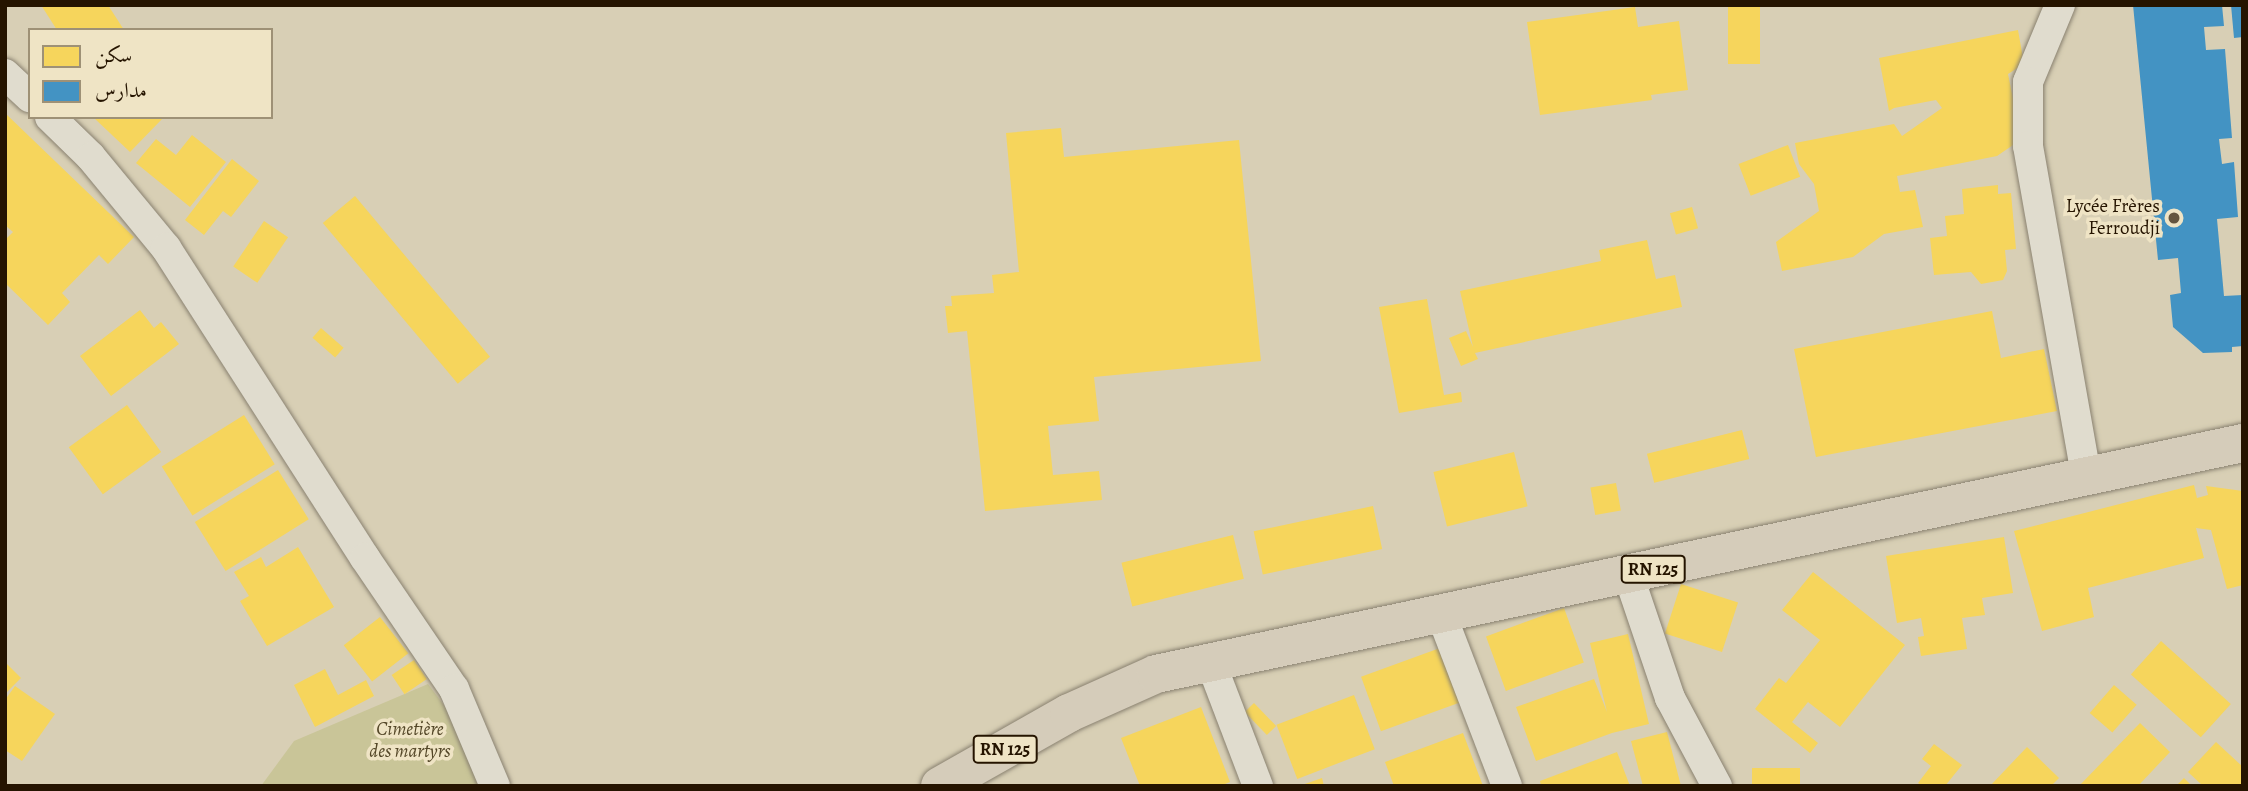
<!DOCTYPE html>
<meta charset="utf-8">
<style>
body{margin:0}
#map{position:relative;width:2248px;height:791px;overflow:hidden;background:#d8cfb5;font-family:Alegreya,Amiri,serif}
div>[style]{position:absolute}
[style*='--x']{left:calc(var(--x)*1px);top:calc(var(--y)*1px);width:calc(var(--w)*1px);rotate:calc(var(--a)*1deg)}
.green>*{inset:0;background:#c9c598}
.homes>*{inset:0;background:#f6d55c;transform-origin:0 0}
.schools>*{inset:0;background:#4393c3}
.roads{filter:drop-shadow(0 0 2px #898170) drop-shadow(0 0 2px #898170)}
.street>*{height:30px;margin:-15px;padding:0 15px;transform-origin:15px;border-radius:15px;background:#e0dcce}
.primary>*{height:38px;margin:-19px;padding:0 19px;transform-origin:19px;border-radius:19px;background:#d5ccba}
.dots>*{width:19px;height:19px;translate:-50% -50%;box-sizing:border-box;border:4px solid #efe4c5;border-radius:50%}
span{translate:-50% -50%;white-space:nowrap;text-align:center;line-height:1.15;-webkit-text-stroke:7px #efe4c5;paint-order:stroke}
.shield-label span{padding:2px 5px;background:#efe4c5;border:2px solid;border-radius:5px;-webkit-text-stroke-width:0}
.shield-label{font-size:18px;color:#251400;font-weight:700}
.poi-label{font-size:19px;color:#251400}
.right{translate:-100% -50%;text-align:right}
.park-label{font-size:19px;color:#534627;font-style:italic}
.frame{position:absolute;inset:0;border:7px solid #251400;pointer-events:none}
.legend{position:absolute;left:28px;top:28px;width:245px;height:91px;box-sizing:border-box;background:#efe4c5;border:2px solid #9e9176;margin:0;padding:9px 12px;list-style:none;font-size:21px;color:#251400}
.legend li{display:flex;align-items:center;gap:14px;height:35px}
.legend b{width:35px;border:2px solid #9e9176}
</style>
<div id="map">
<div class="green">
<div style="clip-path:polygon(428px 684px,446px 708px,479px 786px,261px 786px,294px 741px)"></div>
</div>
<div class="homes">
<div style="clip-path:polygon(41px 5px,108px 5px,124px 30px,57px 30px)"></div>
<div style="left:1728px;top:5px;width:32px;height:59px"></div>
<div style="clip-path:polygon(1635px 7px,1638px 27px,1679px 21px,1688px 90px,1651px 95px,1652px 100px,1540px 115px,1527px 22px)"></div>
<div style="clip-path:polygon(2018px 30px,2024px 64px,2008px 74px,2016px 113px,2032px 132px,1997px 156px,1897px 176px,1900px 192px,1915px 190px,1923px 227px,1884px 234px,1853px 257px,1782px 271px,1776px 242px,1819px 211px,1814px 184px,1799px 164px,1795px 143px,1894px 124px,1902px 136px,1942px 108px,1936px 100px,1894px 108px,1889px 111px,1879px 58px)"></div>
<div style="clip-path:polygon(5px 113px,134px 237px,108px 264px,99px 255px,62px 293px,70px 302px,48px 325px,5px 283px,5px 240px,13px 232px,5px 225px)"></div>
<div style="clip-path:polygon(93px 117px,164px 117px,130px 152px)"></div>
<div style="clip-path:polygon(1061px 128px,1064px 157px,1239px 140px,1261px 361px,1094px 377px,1099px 421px,1048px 426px,1053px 475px,1099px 471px,1102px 500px,985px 511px,967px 331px,948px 333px,945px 306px,952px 306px,951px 296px,994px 293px,992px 275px,1019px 272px,1006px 133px)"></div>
<div style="clip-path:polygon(192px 135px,226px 162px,190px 207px,136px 163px,156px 139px,176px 155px)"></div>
<div style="left:1788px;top:145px;width:34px;height:53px;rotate:69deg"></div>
<div style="clip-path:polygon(232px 159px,259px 181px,231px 217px,223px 211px,204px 235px,185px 220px)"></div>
<div style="clip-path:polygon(1998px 185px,1998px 194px,2011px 193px,2016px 249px,2005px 250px,2007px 271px,2003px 280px,1981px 284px,1971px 272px,1934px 275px,1930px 238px,1947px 236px,1945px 216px,1964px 214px,1962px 189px)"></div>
<div style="left:355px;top:196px;width:210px;height:42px;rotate:50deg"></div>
<div style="left:1692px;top:207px;width:22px;height:23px;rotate:74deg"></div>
<div style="left:264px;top:221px;width:29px;height:55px;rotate:34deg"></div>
<div style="clip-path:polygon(1647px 240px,1656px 279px,1675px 275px,1682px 307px,1475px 353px,1478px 359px,1461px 366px,1449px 338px,1466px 331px,1473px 347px,1460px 291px,1601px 261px,1599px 250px)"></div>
<div style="clip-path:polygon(1427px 299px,1444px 395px,1461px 392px,1462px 402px,1399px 413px,1379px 307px)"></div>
<div style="clip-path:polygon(140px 310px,154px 328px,161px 322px,179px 344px,111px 396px,80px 356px)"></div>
<div style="clip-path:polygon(1992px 311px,2001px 358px,2044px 349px,2057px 411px,1816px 457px,1794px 349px)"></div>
<div style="left:321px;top:328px;width:30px;height:13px;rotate:41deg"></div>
<div style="left:127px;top:405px;width:58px;height:72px;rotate:54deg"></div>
<div style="left:244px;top:415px;width:58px;height:97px;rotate:58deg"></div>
<div style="left:1742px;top:430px;width:30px;height:98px;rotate:76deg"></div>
<div style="left:1514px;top:452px;width:56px;height:83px;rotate:76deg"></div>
<div style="left:278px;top:470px;width:58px;height:98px;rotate:58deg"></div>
<div style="left:1616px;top:483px;width:28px;height:26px;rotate:80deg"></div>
<div style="clip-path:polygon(2194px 485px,2197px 498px,2208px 495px,2206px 486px,2243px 491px,2243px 585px,2227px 589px,2211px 530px,2196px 528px,2204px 558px,2088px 588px,2094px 617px,2042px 631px,2014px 531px)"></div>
<div style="left:1373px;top:506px;width:44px;height:122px;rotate:78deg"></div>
<div style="left:1233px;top:535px;width:45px;height:115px;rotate:76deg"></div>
<div style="clip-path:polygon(2004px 537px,2013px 593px,1982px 598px,1985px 615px,1962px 618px,1967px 649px,1921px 656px,1918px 637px,1924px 636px,1921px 618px,1897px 623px,1886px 556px)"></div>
<div style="clip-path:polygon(298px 547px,334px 607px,267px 646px,240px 601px,249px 596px,234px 572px,261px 557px,266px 567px)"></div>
<div style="clip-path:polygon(1813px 572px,1905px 645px,1840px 727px,1808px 702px,1792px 722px,1818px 743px,1810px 753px,1755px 709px,1779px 678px,1786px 683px,1820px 640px,1782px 610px)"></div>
<div style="left:1681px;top:584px;width:60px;height:52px;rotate:18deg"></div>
<div style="left:1564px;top:608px;width:58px;height:83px;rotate:70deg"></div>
<div style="left:380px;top:617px;width:46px;height:46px;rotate:52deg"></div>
<div style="clip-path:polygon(1628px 634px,1649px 724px,1612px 733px,1536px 761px,1516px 707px,1594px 679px,1607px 712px,1590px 643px)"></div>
<div style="left:2161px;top:641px;width:94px;height:45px;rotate:42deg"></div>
<div style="left:1440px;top:648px;width:58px;height:84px;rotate:70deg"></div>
<div style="left:414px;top:660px;width:23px;height:27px;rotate:56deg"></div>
<div style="clip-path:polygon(5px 662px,21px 678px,5px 694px)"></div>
<div style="clip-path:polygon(325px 669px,338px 695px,366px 680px,374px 696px,315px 727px,294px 685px)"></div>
<div style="left:2114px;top:685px;width:30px;height:37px;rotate:41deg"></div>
<div style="clip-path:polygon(15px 686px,55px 714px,22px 761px,5px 750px,5px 700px)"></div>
<div style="left:1354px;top:695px;width:58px;height:83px;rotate:69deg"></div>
<div style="left:1254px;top:703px;width:32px;height:13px;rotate:46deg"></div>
<div style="clip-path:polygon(1201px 707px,1230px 782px,1220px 786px,1140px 786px,1121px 738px)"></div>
<div style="clip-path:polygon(2140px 723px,2170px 752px,2138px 786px,2079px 786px)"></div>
<div style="clip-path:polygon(1667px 732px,1681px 786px,1643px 786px,1631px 741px)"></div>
<div style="clip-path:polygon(1463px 733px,1483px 786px,1394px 786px,1385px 762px)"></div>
<div style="clip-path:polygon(2216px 742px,2243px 767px,2243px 786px,2203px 786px,2188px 772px)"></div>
<div style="clip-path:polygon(1934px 744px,1962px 765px,1945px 786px,1923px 786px,1918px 783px,1931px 766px,1922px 759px)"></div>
<div style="clip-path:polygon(2027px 747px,2059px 778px,2051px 786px,1990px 786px)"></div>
<div style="clip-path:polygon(1617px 752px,1630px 786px,1541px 786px,1540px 781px)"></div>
<div style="left:1800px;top:768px;width:18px;height:48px;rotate:90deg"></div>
<div style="clip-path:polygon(1322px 778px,1324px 786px,1302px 786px,1302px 785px)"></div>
<div style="clip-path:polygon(2184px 778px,2192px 786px,2176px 786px)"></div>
</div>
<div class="schools">
<div style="clip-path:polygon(2133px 5px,2222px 5px,2224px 26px,2204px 27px,2206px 50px,2225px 49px,2232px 138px,2219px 139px,2222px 164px,2234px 162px,2238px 217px,2217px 219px,2224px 296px,2243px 295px,2243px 346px,2232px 347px,2232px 352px,2203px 353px,2173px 327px,2170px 295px,2181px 293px,2178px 258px,2158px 260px)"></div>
<div style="clip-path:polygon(2231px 5px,2243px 5px,2243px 37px,2234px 38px)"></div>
</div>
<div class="roads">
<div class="street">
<div style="--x:2060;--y:5;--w:83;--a:112.6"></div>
<div style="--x:2028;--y:82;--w:64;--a:90"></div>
<div style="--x:2028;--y:146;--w:335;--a:80"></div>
<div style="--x:5;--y:74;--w:34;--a:43"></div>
<div style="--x:50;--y:117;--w:57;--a:44.3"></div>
<div style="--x:91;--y:157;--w:118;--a:50.5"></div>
<div style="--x:166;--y:248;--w:368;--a:57.3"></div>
<div style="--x:365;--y:558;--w:158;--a:55.8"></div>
<div style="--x:454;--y:689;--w:105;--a:67.1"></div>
<div style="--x:1628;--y:574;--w:131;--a:71.3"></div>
<div style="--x:1670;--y:698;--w:100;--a:61.9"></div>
<div style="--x:1441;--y:614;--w:184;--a:69"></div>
<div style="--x:1211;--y:663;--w:132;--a:69.1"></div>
</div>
<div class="primary">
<div style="--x:940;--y:786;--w:148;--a:-29.5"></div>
<div style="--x:1069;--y:713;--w:95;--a:-24.1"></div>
<div style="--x:1156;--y:674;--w:1111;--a:-12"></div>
</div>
</div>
<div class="dots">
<div style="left:2174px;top:218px;background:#64553f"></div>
</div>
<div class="shield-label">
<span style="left:1653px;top:569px">RN 125</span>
<span style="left:1005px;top:749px">RN 125</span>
</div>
<div class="poi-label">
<span class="right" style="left:2160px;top:218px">Lycée Frères<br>Ferroudji</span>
</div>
<div class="park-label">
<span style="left:410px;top:741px">Cimetière<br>des martyrs</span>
</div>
<div class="frame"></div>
<ul class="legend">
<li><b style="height:19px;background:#f6d55c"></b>سكن</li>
<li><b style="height:19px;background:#4393c3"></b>مدارس</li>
</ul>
</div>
